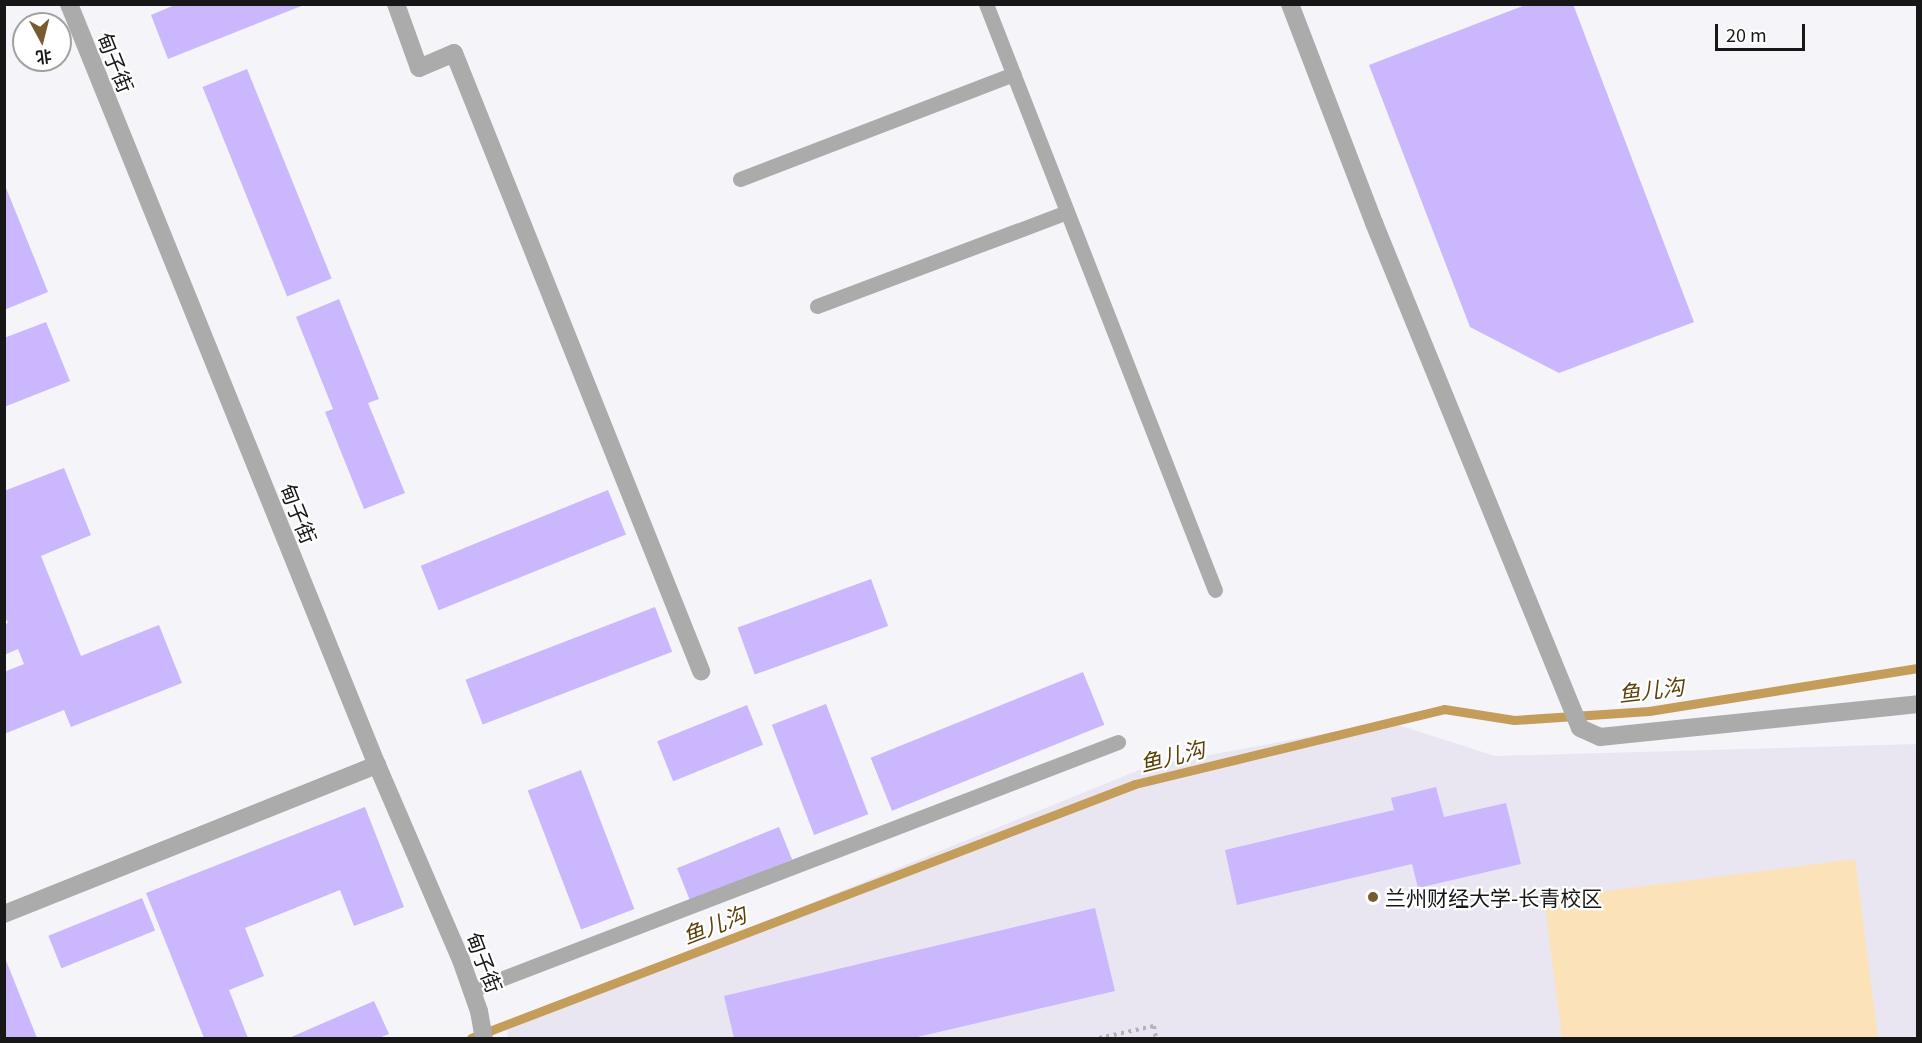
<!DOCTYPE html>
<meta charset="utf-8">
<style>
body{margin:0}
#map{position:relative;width:1922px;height:1043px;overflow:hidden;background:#f5f4f8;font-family:Georgia,"Noto Sans SC",serif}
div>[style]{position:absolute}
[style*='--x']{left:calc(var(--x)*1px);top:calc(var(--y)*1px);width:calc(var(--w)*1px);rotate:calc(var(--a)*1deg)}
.built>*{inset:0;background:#e9e6f1}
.green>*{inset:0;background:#fbe2b9}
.stream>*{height:9px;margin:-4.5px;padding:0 4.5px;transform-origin:4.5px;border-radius:4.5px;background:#c49d5a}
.building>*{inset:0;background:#cab7fd;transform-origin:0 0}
.path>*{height:4px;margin-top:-2px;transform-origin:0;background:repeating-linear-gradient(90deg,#b2b1b4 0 3px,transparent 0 7.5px)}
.service>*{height:15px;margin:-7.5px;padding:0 7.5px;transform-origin:7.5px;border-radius:7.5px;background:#ababac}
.minor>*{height:18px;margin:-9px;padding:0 9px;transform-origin:9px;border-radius:9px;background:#ababac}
.dots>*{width:16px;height:16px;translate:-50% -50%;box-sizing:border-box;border:3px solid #fff;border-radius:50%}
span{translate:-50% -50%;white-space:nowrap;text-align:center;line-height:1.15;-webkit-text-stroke:4.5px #fff;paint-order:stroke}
.street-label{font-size:21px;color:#171718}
.poi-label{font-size:21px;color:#171718}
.left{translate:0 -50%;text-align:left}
.water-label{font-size:22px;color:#5b4008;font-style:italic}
.frame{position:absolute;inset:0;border:6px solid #171718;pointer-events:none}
.north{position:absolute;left:12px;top:12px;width:60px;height:60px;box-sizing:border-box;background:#fff;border:2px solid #a2a2a3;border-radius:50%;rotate:173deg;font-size:16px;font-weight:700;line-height:24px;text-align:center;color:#171718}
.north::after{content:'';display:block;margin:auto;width:21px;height:27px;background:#765c2e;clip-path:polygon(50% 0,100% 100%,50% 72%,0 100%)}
.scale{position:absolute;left:1715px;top:24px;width:90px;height:27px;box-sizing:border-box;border:3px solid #171718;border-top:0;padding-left:8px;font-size:18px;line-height:21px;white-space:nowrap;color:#171718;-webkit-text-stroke:4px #fff;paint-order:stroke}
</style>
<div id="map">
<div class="built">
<div style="clip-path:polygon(1389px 722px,1495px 756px,1917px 744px,1917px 1038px,508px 1038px,507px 1027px,1149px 766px)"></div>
</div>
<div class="green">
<div style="clip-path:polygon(1855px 859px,1878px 1038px,1562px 1038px,1544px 899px)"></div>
</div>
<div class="stream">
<div style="--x:471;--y:1038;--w:711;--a:-20.93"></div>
<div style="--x:1135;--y:784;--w:318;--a:-13.6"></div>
<div style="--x:1444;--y:709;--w:71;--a:8.9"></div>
<div style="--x:1514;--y:720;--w:135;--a:-3.8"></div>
<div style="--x:1649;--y:711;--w:272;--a:-9.1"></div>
</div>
<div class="building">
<div style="clip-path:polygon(177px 4px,304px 4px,304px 5px,168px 59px,151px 15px)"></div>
<div style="clip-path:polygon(1528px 4px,1573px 4px,1694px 322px,1559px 373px,1470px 327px,1369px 65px)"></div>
<div style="left:247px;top:69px;width:226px;height:48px;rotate:68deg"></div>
<div style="clip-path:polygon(4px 183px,48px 292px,4px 310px)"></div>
<div style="clip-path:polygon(339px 299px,379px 399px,368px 403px,405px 493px,364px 509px,325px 412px,333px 409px,296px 317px)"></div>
<div style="clip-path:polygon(46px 322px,70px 381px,4px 407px,4px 338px)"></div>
<div style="clip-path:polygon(64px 468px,91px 535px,41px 556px,81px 656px,159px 625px,182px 683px,71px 727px,64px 710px,4px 734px,4px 672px,24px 664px,18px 649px,4px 655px,4px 624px,8px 623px,4px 615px,4px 491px)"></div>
<div style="left:608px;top:490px;width:48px;height:202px;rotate:68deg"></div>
<div style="left:871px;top:579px;width:50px;height:142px;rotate:70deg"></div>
<div style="left:655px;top:607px;width:48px;height:203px;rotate:69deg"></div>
<div style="left:1083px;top:672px;width:57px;height:229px;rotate:68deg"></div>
<div style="left:826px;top:704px;width:118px;height:58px;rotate:69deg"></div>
<div style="left:747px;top:705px;width:43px;height:97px;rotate:68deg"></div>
<div style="left:581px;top:770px;width:149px;height:57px;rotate:69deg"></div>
<div style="clip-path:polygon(1436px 787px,1444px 817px,1506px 803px,1521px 864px,1418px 888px,1412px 864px,1237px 905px,1225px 850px,1394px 810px,1391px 798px)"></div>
<div style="clip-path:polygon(365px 807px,404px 907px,354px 926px,340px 890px,245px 928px,264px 976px,229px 990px,248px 1038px,204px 1038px,146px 893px)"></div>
<div style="left:779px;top:827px;width:35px;height:110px;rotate:68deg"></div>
<div style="left:142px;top:898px;width:35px;height:101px;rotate:68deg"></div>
<div style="clip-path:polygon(1095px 908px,1115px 991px,913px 1038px,734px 1038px,724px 996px)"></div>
<div style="clip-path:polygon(4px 958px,5px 958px,37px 1038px,4px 1038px)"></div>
<div style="clip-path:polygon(374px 1001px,389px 1034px,379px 1038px,289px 1038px)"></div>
</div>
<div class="path">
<div style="--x:1099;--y:1038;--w:56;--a:-12.3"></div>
<div style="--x:1154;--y:1026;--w:12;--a:81"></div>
</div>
<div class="service">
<div style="--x:986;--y:4;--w:629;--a:68.66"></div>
<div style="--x:740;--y:179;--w:293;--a:-21"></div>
<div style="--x:817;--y:306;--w:267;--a:-20.6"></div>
<div style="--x:472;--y:990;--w:692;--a:-21"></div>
</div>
<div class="minor">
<div style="--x:69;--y:4;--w:821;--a:67.97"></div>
<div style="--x:377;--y:765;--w:212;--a:66.7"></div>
<div style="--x:461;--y:960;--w:54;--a:70.6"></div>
<div style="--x:479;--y:1011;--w:27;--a:80"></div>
<div style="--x:396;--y:4;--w:68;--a:70.2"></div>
<div style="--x:419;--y:68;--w:38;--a:-23"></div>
<div style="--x:454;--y:53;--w:666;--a:68.21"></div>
<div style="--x:1290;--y:4;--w:235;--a:69"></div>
<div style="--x:1374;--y:223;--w:545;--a:67.81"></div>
<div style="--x:1580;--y:728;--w:22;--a:24"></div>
<div style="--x:1600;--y:737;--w:320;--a:-5.9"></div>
<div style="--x:4;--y:914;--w:402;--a:-21.8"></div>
</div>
<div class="dots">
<div style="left:1373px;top:897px;background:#765c2e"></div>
</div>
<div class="street-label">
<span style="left:116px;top:62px;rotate:68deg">甸子街</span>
<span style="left:299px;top:513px;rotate:68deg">甸子街</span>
<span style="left:485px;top:962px;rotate:69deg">甸子街</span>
</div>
<div class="poi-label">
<span class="left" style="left:1385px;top:897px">兰州财经大学-长青校区</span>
</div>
<div class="water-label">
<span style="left:1651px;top:689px;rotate:-7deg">鱼儿沟</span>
<span style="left:1172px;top:755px;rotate:-14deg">鱼儿沟</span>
<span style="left:714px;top:924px;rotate:-21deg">鱼儿沟</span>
</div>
<div class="frame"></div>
<div class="north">北</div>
<div class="scale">20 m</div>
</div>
